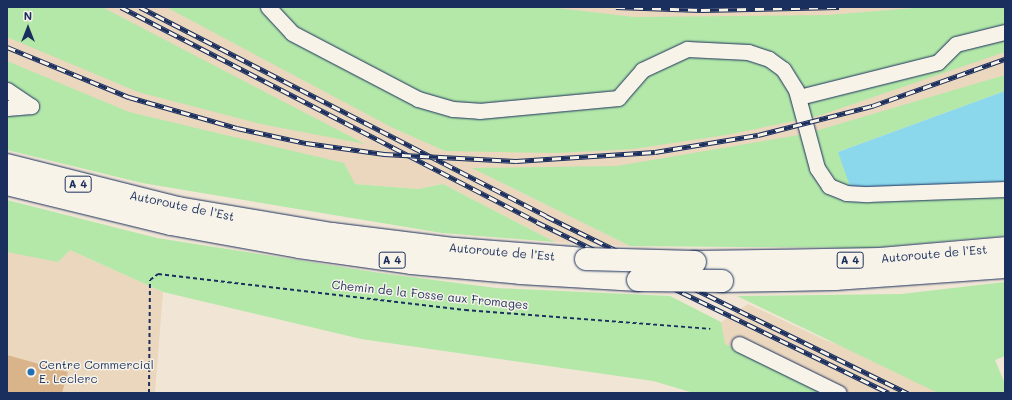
<!DOCTYPE html>
<meta charset="utf-8">
<style>
body{margin:0}
#map{position:relative;width:1012px;height:400px;overflow:hidden;background:#f1e6d5;font-family:Mali,sans-serif}
div>[style]{position:absolute}
[style*='--x']{left:calc(var(--x)*1px);top:calc(var(--y)*1px);width:calc(var(--w)*1px);rotate:calc(var(--a)*1deg)}
.built>*{inset:0;background:#ead7be}
.green>*{inset:0;background:#b4e8a9}
.water>*{inset:0;background:#8bd7ec}
.building>*{inset:0;background:#d9b48a}
.path>*{height:2px;margin-top:-1px;transform-origin:0;background:repeating-linear-gradient(90deg,#1b2f5e 0 4px,transparent 0 7px)}
.roads{filter:drop-shadow(0 0 1px #1b2f5e) drop-shadow(0 0 1px #1b2f5e)}
.minor>*{height:15px;margin:-7.5px;padding:0 7.5px;transform-origin:7.5px;border-radius:7.5px;background:#f7f3e8}
.highway>*{height:22px;margin:-11px;padding:0 11px;transform-origin:11px;border-radius:11px;background:#f7f3e8}
.rail>*{height:4.5px;margin-top:-2.25px;transform-origin:0;background:repeating-linear-gradient(90deg,#f7f3e8 0 9px,#1b2f5e 0 18px);box-sizing:border-box;border-block:1px solid #1b2f5e}
.bridges{filter:drop-shadow(0 0 1px #1b2f5e) drop-shadow(0 0 1px #1b2f5e)}
.highway-bridge>*{height:22px;margin:-11px;padding:0 11px;transform-origin:11px;border-radius:11px;background:#f7f3e8}
.dots>*{width:11px;height:11px;translate:-50% -50%;box-sizing:border-box;border:2px solid #f7f3e8;border-radius:50%}
span{translate:-50% -50%;white-space:nowrap;text-align:center;line-height:1.15;-webkit-text-stroke:3px #f7f3e8;paint-order:stroke}
.shield-label span{padding:1px 3px;background:#f7f3e8;border:1px solid;border-radius:3px;-webkit-text-stroke-width:0}
.shield-label{font-size:11px;color:#1b2f5e;font-weight:700}
.street-label{font-size:12px;color:#1b2f5e}
.poi-label{font-size:12px;color:#1b2f5e}
.left{translate:0 -50%;text-align:left}
.frame{position:absolute;inset:0;border:8px solid #1b2f5e;pointer-events:none}
.north{position:absolute;left:8px;top:8px;width:40px;height:40px;-webkit-text-stroke:3px #f7f3e8;paint-order:stroke;rotate:0deg;font-size:11px;font-weight:700;line-height:16px;text-align:center;color:#1b2f5e}
.north::after{content:'';display:block;margin:auto;width:14px;height:18px;background:#1b2f5e;clip-path:polygon(50% 0,100% 100%,50% 72%,0 100%)}
</style>
<div id="map">
<div class="built">
<div style="clip-path:polygon(7px 7px,1005px 7px,1005px 80px,830px 142px,499px 181px,630px 246px,555px 242px,443px 184px,418px 189px,355px 184px,7px 94px)"></div>
<div style="clip-path:polygon(7px 232px,70px 250px,163px 292px,155px 393px,7px 393px)"></div>
<div style="clip-path:polygon(748px 304px,825px 340px,973px 393px,781px 393px,705px 358px,721px 322px)"></div>
</div>
<div class="green">
<div style="clip-path:polygon(7px 7px,102px 7px,365px 144px,261px 124px,138px 92px,7px 37px)"></div>
<div style="clip-path:polygon(166px 7px,548px 7px,634px 17px,828px 15px,926px 7px,1005px 7px,1005px 52px,818px 116px,726px 135px,633px 149px,556px 153px,445px 151px,393px 128px)"></div>
<div style="clip-path:polygon(7px 61px,129px 112px,344px 163px,355px 184px,418px 189px,443px 184px,555px 242px,442px 233px,142px 183px,7px 150px)"></div>
<div style="clip-path:polygon(1005px 75px,1005px 91px,838px 152px,1005px 182px,1005px 236px,868px 248px,630px 246px,472px 168px,617px 166px,805px 134px)"></div>
<div style="clip-path:polygon(7px 200px,157px 238px,380px 273px,496px 288px,670px 296px,721px 322px,725px 344px,831px 393px,694px 393px,653px 381px,361px 339px,163px 292px,70px 250px,58px 262px,7px 252px)"></div>
<div style="clip-path:polygon(1005px 282px,1005px 356px,995px 360px,1005px 384px,1005px 393px,938px 393px,737px 296px,901px 294px)"></div>
</div>
<div class="water">
<div style="clip-path:polygon(1005px 91px,1005px 182px,852px 192px,838px 152px)"></div>
</div>
<div class="building">
<div style="clip-path:polygon(7px 355px,68px 372px,62px 393px,7px 393px)"></div>
</div>
<div class="path">
<div style="--x:149;--y:393;--w:113;--a:-89.5"></div>
<div style="--x:150;--y:280;--w:10;--a:-37"></div>
<div style="--x:158;--y:274;--w:309;--a:6.7"></div>
<div style="--x:465;--y:310;--w:246;--a:4.4"></div>
</div>
<div class="roads">
<div class="minor">
<div style="--x:268;--y:7;--w:35;--a:47"></div>
<div style="--x:292;--y:33;--w:142;--a:27.6"></div>
<div style="--x:418;--y:99;--w:36;--a:16"></div>
<div style="--x:453;--y:109;--w:26;--a:4"></div>
<div style="--x:479;--y:111;--w:140;--a:-5.3"></div>
<div style="--x:618;--y:98;--w:37;--a:-49"></div>
<div style="--x:642;--y:70;--w:50;--a:-25"></div>
<div style="--x:687;--y:49;--w:61;--a:2.8"></div>
<div style="--x:748;--y:52;--w:22;--a:18"></div>
<div style="--x:769;--y:59;--w:17;--a:36"></div>
<div style="--x:783;--y:69;--w:25;--a:58"></div>
<div style="--x:796;--y:90;--w:81;--a:74.9"></div>
<div style="--x:817;--y:168;--w:22;--a:56"></div>
<div style="--x:829;--y:186;--w:18;--a:22"></div>
<div style="--x:846;--y:193;--w:22;--a:3"></div>
<div style="--x:868;--y:194;--w:137;--a:-2.1"></div>
<div style="--x:7;--y:90;--w:29;--a:34"></div>
<div style="--x:31;--y:106;--w:24;--a:175"></div>
<div style="--x:799;--y:97;--w:143;--a:-14.1"></div>
<div style="--x:938;--y:62;--w:25;--a:-45"></div>
<div style="--x:956;--y:44;--w:50;--a:-13.8"></div>
<div style="--x:739;--y:344;--w:111;--a:26.1"></div>
</div>
<div class="highway">
<div style="--x:7;--y:165;--w:176;--a:14.1"></div>
<div style="--x:178;--y:208;--w:156;--a:9.6"></div>
<div style="--x:332;--y:234;--w:124;--a:7"></div>
<div style="--x:455;--y:249;--w:131;--a:4.4"></div>
<div style="--x:7;--y:184;--w:169;--a:13.7"></div>
<div style="--x:171;--y:224;--w:130;--a:10.2"></div>
<div style="--x:299;--y:247;--w:113;--a:8.1"></div>
<div style="--x:411;--y:263;--w:109;--a:5.2"></div>
<div style="--x:520;--y:273;--w:118;--a:3.4"></div>
<div style="--x:695;--y:262;--w:185;--a:-0.9"></div>
<div style="--x:880;--y:259;--w:125;--a:-5"></div>
<div style="--x:722;--y:281;--w:113;--a:-1"></div>
<div style="--x:835;--y:279;--w:170;--a:-4"></div>
</div>
</div>
<div class="rail">
<div style="--x:121;--y:7;--w:468;--a:27.3"></div>
<div style="--x:537;--y:222;--w:391;--a:25.9"></div>
<div style="--x:140;--y:7;--w:457;--a:27.2"></div>
<div style="--x:546;--y:216;--w:403;--a:26.1"></div>
<div style="--x:616;--y:7;--w:85;--a:2"></div>
<div style="--x:701;--y:10;--w:138;--a:-1.2"></div>
<div style="--x:7;--y:47;--w:132;--a:22.3"></div>
<div style="--x:129;--y:97;--w:112;--a:16"></div>
<div style="--x:237;--y:128;--w:71;--a:12.3"></div>
<div style="--x:306;--y:143;--w:79;--a:8"></div>
<div style="--x:384;--y:154;--w:132;--a:3"></div>
<div style="--x:516;--y:161;--w:139;--a:-3.7"></div>
<div style="--x:655;--y:152;--w:104;--a:-9.4"></div>
<div style="--x:758;--y:135;--w:118;--a:-14.3"></div>
<div style="--x:872;--y:106;--w:141;--a:-19.5"></div>
</div>
<div class="bridges">
<div class="highway-bridge">
<div style="--x:586;--y:259;--w:109;--a:1.6"></div>
<div style="--x:638;--y:280;--w:84;--a:0.7"></div>
</div>
</div>
<div class="dots">
<div style="left:31px;top:372px;background:#1f6fb2"></div>
</div>
<div class="shield-label">
<span style="left:78px;top:184px">A 4</span>
<span style="left:392px;top:260px">A 4</span>
<span style="left:850px;top:260px">A 4</span>
</div>
<div class="street-label">
<span style="left:182px;top:206px;rotate:12deg">Autoroute de l’Est</span>
<span style="left:502px;top:252px;rotate:5deg">Autoroute de l’Est</span>
<span style="left:934px;top:254px;rotate:-5deg">Autoroute de l’Est</span>
<span style="left:430px;top:295px;rotate:6deg">Chemin de la Fosse aux Fromages</span>
</div>
<div class="poi-label">
<span class="left" style="left:39px;top:372px">Centre Commercial<br>E. Leclerc</span>
</div>
<div class="frame"></div>
<div class="north">N</div>
</div>
